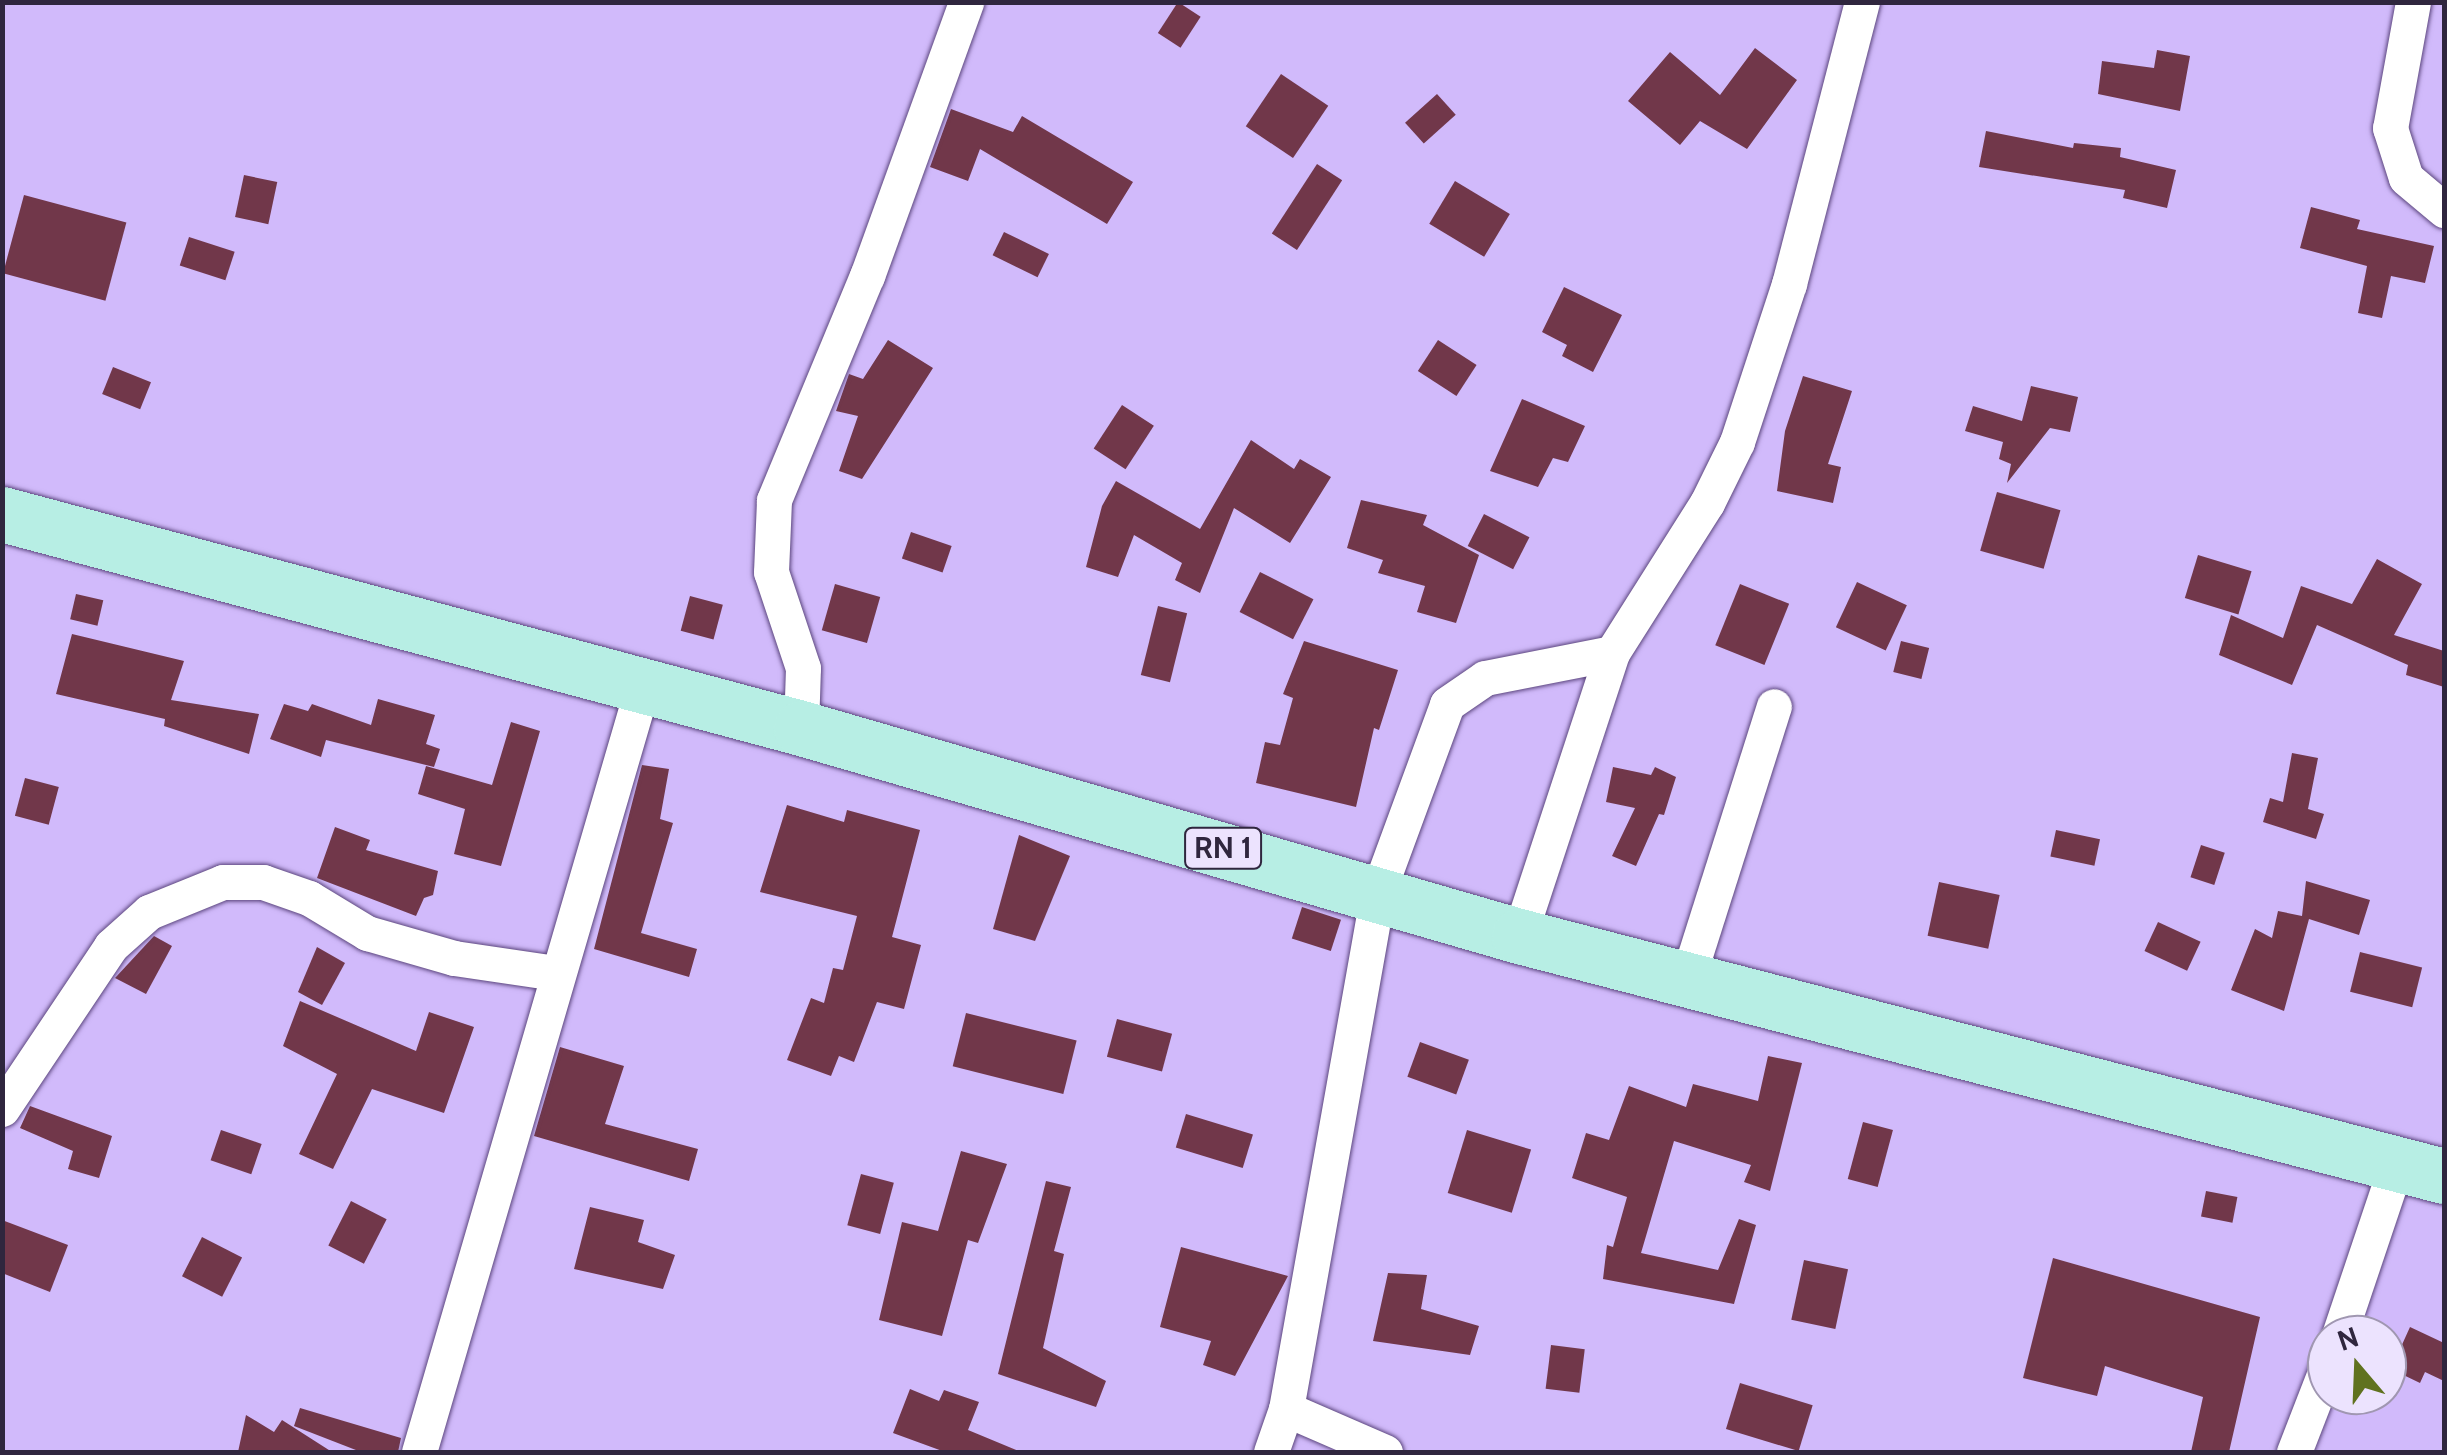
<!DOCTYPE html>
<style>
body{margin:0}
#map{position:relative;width:2447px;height:1455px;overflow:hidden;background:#d1bafb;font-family:Cabin,sans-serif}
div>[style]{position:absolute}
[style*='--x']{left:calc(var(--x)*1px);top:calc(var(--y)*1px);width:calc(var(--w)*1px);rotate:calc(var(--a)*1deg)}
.building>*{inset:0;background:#71374a;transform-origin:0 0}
.roads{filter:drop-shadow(0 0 2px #5c467e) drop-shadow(0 0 2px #5c467e)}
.street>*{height:35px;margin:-17.5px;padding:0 17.5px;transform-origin:17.5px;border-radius:17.5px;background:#fff}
.primary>*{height:55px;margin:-27.5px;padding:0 27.5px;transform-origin:27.5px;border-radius:27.5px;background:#b7eee4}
span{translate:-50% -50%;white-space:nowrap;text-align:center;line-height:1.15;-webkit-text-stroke:10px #ece3fe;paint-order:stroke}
.shield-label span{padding:2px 8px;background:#ece3fe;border:2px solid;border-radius:8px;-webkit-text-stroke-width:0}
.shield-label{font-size:30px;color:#2f263e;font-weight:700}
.frame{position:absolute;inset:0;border:5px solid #2f263e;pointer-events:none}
.north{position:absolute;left:2307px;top:1315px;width:100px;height:100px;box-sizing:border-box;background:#ece3fe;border:2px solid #a097b1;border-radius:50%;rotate:341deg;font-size:28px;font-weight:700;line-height:40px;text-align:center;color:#2f263e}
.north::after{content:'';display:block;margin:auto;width:35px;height:45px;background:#60721f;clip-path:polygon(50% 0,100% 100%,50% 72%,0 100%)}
</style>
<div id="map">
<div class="building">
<div style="left:1178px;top:2px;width:27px;height:37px;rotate:33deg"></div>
<div style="clip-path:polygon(1755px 48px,1797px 80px,1747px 149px,1700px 121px,1680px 145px,1628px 101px,1670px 52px,1720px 95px)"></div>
<div style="clip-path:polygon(2157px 50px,2190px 56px,2180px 111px,2098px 94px,2102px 61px,2154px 68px)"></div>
<div style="left:1281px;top:74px;width:57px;height:63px;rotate:34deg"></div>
<div style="left:1437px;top:94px;width:28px;height:43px;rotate:48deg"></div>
<div style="clip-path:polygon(951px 109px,1013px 132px,1022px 116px,1133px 182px,1107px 224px,980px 149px,968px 181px,930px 167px)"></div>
<div style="clip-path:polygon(1986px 131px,2073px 148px,2074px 143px,2121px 148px,2120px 157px,2176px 170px,2167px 208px,2123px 198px,2125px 190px,1979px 167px)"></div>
<div style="left:1317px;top:164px;width:30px;height:83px;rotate:33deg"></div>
<div style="left:244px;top:175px;width:34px;height:43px;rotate:12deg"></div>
<div style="left:1455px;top:181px;width:64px;height:50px;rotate:31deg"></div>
<div style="left:24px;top:195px;width:106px;height:81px;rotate:15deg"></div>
<div style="clip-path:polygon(2311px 207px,2360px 220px,2357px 229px,2434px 246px,2425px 283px,2391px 276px,2382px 318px,2358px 313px,2367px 266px,2300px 248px)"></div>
<div style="left:1004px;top:232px;width:50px;height:26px;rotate:26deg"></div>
<div style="left:189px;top:237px;width:48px;height:30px;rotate:18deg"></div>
<div style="clip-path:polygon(1564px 287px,1622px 315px,1593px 372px,1562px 356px,1567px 345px,1542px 332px)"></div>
<div style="clip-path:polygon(888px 340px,933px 368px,862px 479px,839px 471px,858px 416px,836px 411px,849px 374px,863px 379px)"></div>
<div style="left:1438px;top:340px;width:46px;height:37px;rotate:33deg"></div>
<div style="left:113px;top:367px;width:41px;height:29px;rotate:22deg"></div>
<div style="clip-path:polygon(1803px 376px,1852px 391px,1828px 464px,1841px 467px,1833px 503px,1777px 491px,1785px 431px)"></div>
<div style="clip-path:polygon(2031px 386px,2078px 397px,2070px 432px,2050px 428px,2007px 483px,2011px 464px,1999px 459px,2003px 442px,1965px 431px,1973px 406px,2022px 421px)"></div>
<div style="clip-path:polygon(1522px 399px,1585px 426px,1568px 462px,1553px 458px,1538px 487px,1490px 471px)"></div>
<div style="left:1122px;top:405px;width:38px;height:52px;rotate:33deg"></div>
<div style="clip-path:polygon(1251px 440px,1294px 469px,1300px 459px,1331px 477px,1290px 543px,1234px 508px,1200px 593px,1175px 580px,1182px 563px,1134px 535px,1118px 577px,1086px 567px,1102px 506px,1116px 481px,1200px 529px)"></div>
<div style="left:1997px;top:492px;width:66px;height:61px;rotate:16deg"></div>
<div style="clip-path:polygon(1361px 500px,1427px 515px,1423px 525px,1479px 555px,1456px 623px,1417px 612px,1425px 586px,1378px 573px,1383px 560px,1347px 548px)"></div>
<div style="left:1484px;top:514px;width:51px;height:36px;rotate:27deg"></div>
<div style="left:911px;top:532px;width:43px;height:28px;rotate:19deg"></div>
<div style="left:2198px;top:555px;width:56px;height:45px;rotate:17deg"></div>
<div style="clip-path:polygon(2377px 559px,2422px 584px,2394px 635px,2444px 651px,2444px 687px,2406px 675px,2408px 665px,2317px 625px,2292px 685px,2219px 655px,2231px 615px,2283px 638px,2301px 586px,2352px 604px)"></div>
<div style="left:1260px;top:572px;width:60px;height:45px;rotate:27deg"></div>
<div style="left:1857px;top:582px;width:55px;height:50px;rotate:25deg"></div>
<div style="left:835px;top:584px;width:47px;height:48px;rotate:16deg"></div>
<div style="left:1740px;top:584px;width:53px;height:66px;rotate:22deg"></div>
<div style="left:76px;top:594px;width:28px;height:26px;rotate:13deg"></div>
<div style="left:690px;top:596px;width:34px;height:36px;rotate:15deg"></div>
<div style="left:1158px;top:606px;width:30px;height:71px;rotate:14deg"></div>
<div style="clip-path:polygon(72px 634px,184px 661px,171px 700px,259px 714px,249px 754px,164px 726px,165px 719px,56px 694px)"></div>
<div style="clip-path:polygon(1304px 641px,1398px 670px,1379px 730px,1374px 728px,1356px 807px,1256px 783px,1265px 742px,1280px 745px,1293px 698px,1283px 694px)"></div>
<div style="left:1901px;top:641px;width:29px;height:32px;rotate:14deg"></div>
<div style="clip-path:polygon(378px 699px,435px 715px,426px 744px,440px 749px,434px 767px,326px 740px,321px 757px,270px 739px,284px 704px,308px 711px,312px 704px,371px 725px)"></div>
<div style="clip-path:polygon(511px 722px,540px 731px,501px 866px,454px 854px,465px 809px,418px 794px,426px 766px,492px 785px)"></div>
<div style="clip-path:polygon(2292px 753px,2318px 758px,2308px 809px,2324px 814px,2316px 839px,2263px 822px,2270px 798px,2283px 802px)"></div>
<div style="clip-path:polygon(642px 765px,669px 769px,660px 819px,673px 823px,641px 933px,697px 949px,689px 977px,594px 949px)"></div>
<div style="clip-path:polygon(1613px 767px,1651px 775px,1655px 767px,1676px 777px,1664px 815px,1659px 814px,1636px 866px,1612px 856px,1635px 808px,1606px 802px)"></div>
<div style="left:25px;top:778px;width:35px;height:39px;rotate:15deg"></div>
<div style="clip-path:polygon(787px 805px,844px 822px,847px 810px,920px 830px,892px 937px,921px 945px,904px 1009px,877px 1002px,854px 1062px,839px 1056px,831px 1076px,787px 1060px,811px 998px,824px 1003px,833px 968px,843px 970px,857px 916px,760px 892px)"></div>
<div style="clip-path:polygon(335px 827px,370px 840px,366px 850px,438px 871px,433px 895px,424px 898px,416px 916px,317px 878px)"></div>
<div style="left:2056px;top:830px;width:45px;height:27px;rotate:12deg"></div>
<div style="clip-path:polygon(1019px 835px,1070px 856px,1035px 941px,993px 929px)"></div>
<div style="left:2201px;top:845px;width:25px;height:34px;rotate:18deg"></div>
<div style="clip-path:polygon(2306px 881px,2370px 900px,2359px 935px,2309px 919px,2284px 1011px,2231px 990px,2255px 929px,2272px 938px,2278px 911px,2302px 916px)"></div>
<div style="left:1939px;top:882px;width:62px;height:55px;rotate:12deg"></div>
<div style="left:1302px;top:907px;width:41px;height:33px;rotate:18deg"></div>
<div style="left:2158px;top:922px;width:47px;height:32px;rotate:25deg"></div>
<div style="clip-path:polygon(154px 936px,172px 946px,146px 994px,115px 978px)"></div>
<div style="clip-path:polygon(317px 947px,345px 963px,322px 1005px,298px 992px)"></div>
<div style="left:2360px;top:952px;width:64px;height:41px;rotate:14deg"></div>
<div style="clip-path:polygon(300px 1001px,416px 1051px,429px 1012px,474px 1027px,444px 1113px,372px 1089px,333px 1169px,299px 1154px,337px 1074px,283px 1046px)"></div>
<div style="left:966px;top:1013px;width:114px;height:55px;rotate:14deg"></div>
<div style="left:1117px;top:1019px;width:57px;height:39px;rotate:15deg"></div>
<div style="left:1420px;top:1042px;width:52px;height:37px;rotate:20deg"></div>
<div style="clip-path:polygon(560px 1047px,624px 1066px,605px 1124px,698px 1149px,689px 1181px,534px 1136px)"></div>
<div style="clip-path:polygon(1768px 1056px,1802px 1063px,1770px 1191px,1744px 1182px,1751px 1165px,1674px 1141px,1641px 1253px,1718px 1270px,1739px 1219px,1756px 1225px,1734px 1304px,1603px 1279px,1607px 1245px,1613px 1247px,1627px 1197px,1572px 1178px,1586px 1133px,1609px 1140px,1629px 1086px,1686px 1107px,1693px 1084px,1758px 1101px)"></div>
<div style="clip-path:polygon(30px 1106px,112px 1136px,99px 1178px,68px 1169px,73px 1151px,20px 1128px)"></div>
<div style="left:1186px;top:1114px;width:70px;height:35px;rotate:17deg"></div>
<div style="left:1863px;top:1122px;width:31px;height:59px;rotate:15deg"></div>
<div style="left:221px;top:1130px;width:43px;height:32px;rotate:19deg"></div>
<div style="left:1467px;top:1130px;width:67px;height:66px;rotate:17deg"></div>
<div style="clip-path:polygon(961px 1151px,1007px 1164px,978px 1243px,968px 1240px,942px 1336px,879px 1320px,902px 1222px,938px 1231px)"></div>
<div style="left:861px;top:1174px;width:34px;height:53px;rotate:15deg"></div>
<div style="clip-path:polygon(1046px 1181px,1071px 1187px,1054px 1251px,1064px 1254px,1043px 1348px,1106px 1381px,1096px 1407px,998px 1374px)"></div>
<div style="left:2206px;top:1191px;width:32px;height:26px;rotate:11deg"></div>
<div style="left:351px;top:1201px;width:40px;height:50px;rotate:27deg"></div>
<div style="clip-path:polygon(590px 1207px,644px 1220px,638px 1242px,675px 1255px,663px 1289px,574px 1269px)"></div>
<div style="clip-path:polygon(2px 1220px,68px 1245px,50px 1292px,2px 1273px)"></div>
<div style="left:202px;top:1237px;width:45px;height:44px;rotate:27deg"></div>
<div style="clip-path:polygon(1181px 1247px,1288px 1276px,1235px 1376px,1203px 1365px,1211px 1341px,1160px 1327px)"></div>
<div style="clip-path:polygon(2053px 1258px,2260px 1317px,2229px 1452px,2191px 1452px,2203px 1397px,2105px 1366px,2097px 1396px,2023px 1378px)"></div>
<div style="left:1804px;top:1260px;width:45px;height:61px;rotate:12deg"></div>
<div style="clip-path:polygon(1388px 1273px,1427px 1275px,1421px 1309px,1479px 1326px,1470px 1355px,1373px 1341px)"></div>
<div style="clip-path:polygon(2410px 1327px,2444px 1343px,2444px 1381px,2425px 1372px,2420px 1383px,2391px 1369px)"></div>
<div style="left:1551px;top:1345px;width:34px;height:44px;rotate:7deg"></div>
<div style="left:1740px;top:1383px;width:76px;height:48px;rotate:17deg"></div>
<div style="clip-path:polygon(910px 1389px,939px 1401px,944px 1390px,979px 1402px,968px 1430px,1021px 1452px,945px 1452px,893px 1433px)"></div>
<div style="clip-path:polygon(300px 1408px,401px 1438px,398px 1452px,361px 1452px,294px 1426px)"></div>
<div style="clip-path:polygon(246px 1415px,274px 1432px,282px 1420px,332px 1452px,238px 1452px)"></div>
</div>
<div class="roads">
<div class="street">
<div style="--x:2413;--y:2;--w:128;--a:100.3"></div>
<div style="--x:2390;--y:128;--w:52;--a:72.3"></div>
<div style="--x:2406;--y:178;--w:50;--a:40.1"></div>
<div style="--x:801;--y:728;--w:60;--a:-88.1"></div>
<div style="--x:803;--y:668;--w:101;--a:-108.4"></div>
<div style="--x:771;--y:572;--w:72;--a:-87.6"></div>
<div style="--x:774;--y:500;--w:243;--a:-67.5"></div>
<div style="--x:867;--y:276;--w:291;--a:-70.1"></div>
<div style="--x:1519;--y:936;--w:298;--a:-71.8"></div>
<div style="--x:1612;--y:653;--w:178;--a:-57.7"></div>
<div style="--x:1707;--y:503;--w:68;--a:-63.8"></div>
<div style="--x:1737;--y:442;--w:166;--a:-71.8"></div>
<div style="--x:1789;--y:284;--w:291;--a:-75.5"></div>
<div style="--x:1688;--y:977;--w:284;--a:-72.4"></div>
<div style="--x:2;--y:1109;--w:196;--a:-56.2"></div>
<div style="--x:111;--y:946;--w:51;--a:-41.8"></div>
<div style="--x:149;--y:912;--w:80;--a:-22.1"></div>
<div style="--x:223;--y:882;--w:40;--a:0"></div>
<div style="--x:263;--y:882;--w:49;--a:19.2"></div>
<div style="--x:309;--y:898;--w:68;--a:31.1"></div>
<div style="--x:367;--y:933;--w:91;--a:16"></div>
<div style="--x:454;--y:958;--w:103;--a:8.4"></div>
<div style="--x:2339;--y:1335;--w:182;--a:-71.4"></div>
<div style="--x:1286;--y:1409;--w:108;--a:23.5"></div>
<div style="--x:419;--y:1452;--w:799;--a:-73.72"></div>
<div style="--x:1271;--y:1452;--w:46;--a:-70.8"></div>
<div style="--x:1286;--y:1409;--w:525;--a:-79.91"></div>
<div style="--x:1378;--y:892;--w:200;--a:-69.8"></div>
<div style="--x:1447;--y:704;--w:46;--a:-34.4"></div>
<div style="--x:1485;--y:678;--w:129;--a:-11.1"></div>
<div style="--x:2294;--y:1452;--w:91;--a:-68.8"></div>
</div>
<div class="primary">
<div style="--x:2;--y:514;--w:827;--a:14.99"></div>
<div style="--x:801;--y:728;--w:748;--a:16.16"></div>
<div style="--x:1519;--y:936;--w:956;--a:14.55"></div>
</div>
</div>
<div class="shield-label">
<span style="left:1223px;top:848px">RN 1</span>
</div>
<div class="frame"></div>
<div class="north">N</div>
</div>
